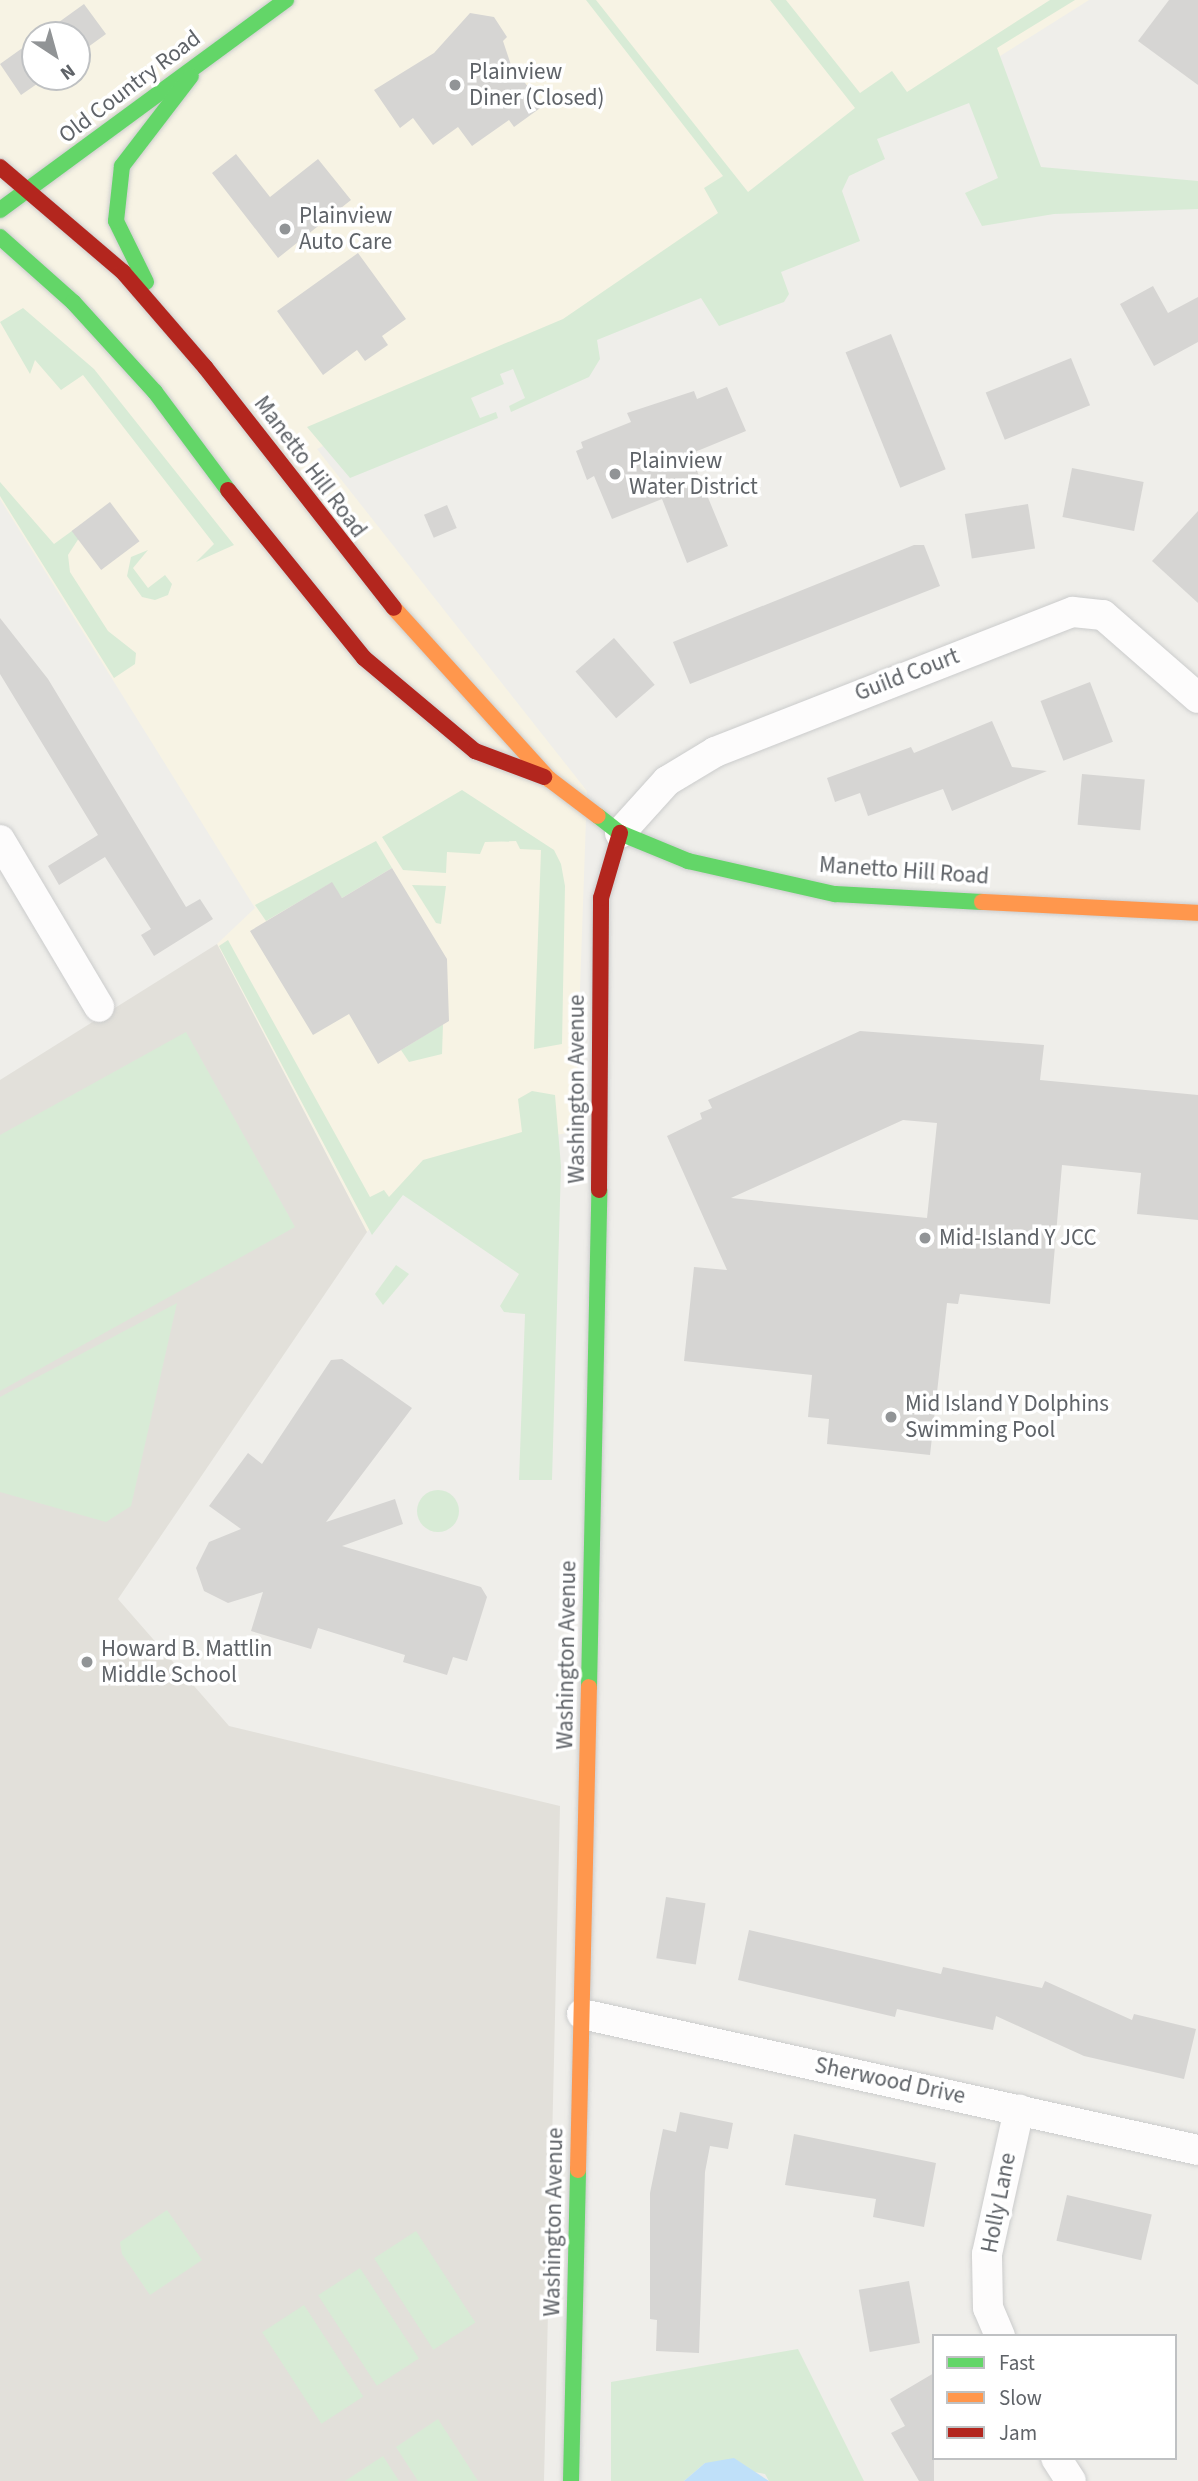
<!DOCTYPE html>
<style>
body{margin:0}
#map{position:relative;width:1198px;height:2481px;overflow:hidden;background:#efeeea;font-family:"Source Sans 3",sans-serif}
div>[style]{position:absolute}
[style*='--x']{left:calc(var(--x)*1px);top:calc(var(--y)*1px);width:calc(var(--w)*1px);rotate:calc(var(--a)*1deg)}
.commercial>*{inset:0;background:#f7f3e4}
.education>*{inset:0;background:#e2e0da}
.green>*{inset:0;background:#d8ebd6;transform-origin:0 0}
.round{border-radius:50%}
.water>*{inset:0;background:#bfe0f9}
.building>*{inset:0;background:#d6d5d3;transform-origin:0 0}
.roads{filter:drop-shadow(0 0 2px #cbcccc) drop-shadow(0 0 2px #cbcccc)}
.street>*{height:30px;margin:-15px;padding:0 15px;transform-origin:15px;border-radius:15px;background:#fdfcfc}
.fast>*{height:16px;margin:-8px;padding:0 8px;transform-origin:8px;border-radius:8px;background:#63d668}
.slow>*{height:16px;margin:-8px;padding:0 8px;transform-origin:8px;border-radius:8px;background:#ff974d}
.jam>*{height:16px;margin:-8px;padding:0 8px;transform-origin:8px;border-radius:8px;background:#b3261e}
.dots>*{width:19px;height:19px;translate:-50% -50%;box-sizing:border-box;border:4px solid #fff;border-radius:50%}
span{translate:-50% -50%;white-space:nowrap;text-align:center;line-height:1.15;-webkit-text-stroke:7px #fff;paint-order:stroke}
.poi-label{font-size:23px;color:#5f6368}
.left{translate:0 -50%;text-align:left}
.street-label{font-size:23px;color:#5f6368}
.legend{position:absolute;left:932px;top:2334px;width:245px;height:126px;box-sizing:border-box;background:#fff;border:2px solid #bfc1c3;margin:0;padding:9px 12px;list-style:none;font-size:21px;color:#5f6368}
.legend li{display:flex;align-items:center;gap:14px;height:35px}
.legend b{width:35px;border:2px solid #bfc1c3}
.north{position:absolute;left:21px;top:21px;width:70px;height:70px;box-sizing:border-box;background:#fff;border:2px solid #bfc1c3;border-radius:50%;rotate:144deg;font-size:19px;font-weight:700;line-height:28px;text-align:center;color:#5f6368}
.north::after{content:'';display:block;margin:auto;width:24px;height:32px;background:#919496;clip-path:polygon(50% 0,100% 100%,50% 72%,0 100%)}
</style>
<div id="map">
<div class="commercial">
<div style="clip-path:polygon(evenodd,0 0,1089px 0,563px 332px,317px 449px,587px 791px,575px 1131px,428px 1164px,367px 1232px,217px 944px,255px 908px,0 499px,0 0,35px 35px,77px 35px,77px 77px,35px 77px,35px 35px)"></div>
</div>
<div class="education">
<div style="clip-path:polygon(217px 944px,367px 1232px,118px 1599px,229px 1726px,560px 1806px,544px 2481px,0 2481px,0 1080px)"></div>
</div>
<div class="green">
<div style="clip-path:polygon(586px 0,596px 0,748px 192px,855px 108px,770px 0,786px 0,860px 93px,892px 71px,907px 92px,1050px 0,1075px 0,997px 48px,1041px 167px,1198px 181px,1198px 209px,1054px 214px,982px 226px,965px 193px,998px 178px,969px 103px,877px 139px,885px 159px,849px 176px,842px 191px,860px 241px,781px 272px,789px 294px,784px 302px,719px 326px,701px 298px,597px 340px,600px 359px,589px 377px,511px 412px,509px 406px,525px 398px,513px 369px,500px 374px,504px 384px,471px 398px,480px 418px,496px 412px,498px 418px,350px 478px,307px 427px,563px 319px,718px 213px,704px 188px,723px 176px)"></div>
<div style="clip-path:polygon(23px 308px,94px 369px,234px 545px,196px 562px,214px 544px,83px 375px,61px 390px,35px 360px,30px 374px,0 322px)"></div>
<div style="clip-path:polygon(0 482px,54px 544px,76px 528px,81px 535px,68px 555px,70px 572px,108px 631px,136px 653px,135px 664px,114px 678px,0 496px)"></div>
<div style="clip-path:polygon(148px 550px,133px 568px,148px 588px,165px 575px,172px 584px,168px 595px,155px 600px,142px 597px,127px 576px,131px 557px)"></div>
<div style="clip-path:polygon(462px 790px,554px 850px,561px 864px,565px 886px,562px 1044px,534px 1049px,541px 850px,520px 849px,516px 841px,485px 842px,480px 854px,447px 852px,446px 873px,403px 870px,382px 837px)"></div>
<div style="clip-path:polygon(376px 841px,392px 868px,342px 898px,331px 883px,266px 921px,255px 905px)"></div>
<div style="clip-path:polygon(412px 885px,446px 886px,441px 924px,436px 923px)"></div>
<div style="clip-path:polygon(228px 940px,370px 1197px,384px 1190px,389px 1197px,423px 1160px,522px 1132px,518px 1099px,532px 1091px,555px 1095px,561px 1166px,552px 1480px,519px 1480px,525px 1314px,504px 1312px,500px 1306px,519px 1274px,403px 1195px,372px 1235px,219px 946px)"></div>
<div style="clip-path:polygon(443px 1024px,442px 1054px,409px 1062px,401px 1050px)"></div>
<div style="clip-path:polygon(186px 1032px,295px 1227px,0 1391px,0 1135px)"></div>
<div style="clip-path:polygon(396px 1265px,409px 1274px,383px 1305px,375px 1294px)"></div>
<div style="clip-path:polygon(177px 1303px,131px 1506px,106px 1522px,0 1492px,0 1397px)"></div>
<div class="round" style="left:417px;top:1490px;width:42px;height:42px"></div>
<div style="clip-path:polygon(167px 2210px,202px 2260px,150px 2295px,122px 2254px,120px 2242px)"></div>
<div style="left:416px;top:2231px;width:109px;height:50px;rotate:57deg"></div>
<div style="left:360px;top:2268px;width:108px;height:50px;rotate:57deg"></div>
<div style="left:304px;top:2305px;width:109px;height:50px;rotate:57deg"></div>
<div style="clip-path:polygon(798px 2349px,864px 2481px,769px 2481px,765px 2474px,705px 2463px,684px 2481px,611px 2481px,611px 2382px)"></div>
<div style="clip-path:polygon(438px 2419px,478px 2481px,418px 2481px,396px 2447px)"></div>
<div style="clip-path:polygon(383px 2456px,399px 2481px,345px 2481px)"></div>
</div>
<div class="water">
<div style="clip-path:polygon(734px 2458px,769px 2481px,684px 2481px,705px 2463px)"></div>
</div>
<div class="building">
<div style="clip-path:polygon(1169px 0,1198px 0,1198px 85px,1138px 41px)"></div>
<div style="clip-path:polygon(84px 4px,106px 34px,77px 55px,77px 35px,41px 35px)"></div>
<div style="clip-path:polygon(470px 13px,494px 17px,507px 37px,503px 41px,511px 65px,543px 106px,514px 127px,509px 120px,472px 146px,458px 127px,433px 145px,413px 118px,400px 128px,374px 90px,434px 53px)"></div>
<div style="clip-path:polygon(35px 39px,35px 77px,47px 77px,21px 95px,0 64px)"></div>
<div style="clip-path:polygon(236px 154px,270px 197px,318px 159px,351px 200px,278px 258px,212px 173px)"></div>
<div style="clip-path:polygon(358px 253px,406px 319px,382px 336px,388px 345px,365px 361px,357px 350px,323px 375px,277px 311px)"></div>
<div style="clip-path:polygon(1153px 286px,1168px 313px,1198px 297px,1198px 342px,1154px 366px,1120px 304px)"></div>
<div style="left:891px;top:334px;width:146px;height:49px;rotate:68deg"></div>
<div style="left:1071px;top:358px;width:51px;height:92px;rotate:68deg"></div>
<div style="clip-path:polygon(727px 387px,746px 431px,690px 454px,728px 546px,687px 563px,662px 499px,612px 519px,594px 476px,587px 480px,576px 451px,583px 448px,581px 442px,631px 422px,627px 413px,694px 391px,697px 399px)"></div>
<div style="left:1072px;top:468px;width:73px;height:50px;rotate:11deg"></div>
<div style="left:110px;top:502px;width:49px;height:48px;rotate:53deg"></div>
<div style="left:1028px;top:504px;width:45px;height:64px;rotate:81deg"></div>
<div style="left:447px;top:505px;width:25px;height:25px;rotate:67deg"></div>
<div style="clip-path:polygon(1198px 511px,1198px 603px,1152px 561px)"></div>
<div style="clip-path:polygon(914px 545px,924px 545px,940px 586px,690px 684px,673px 642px)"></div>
<div style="clip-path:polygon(0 618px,48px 679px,186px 907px,200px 899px,213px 919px,154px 956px,141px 935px,151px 929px,105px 857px,59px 885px,48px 866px,98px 835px,0 674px)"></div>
<div style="left:614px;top:638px;width:62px;height:51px;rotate:49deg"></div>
<div style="left:1090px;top:682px;width:64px;height:53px;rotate:69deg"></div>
<div style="clip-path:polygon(992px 721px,1012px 767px,1047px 771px,952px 811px,943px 789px,868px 816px,860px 793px,835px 802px,827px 778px,911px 747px,914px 753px)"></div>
<div style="left:1082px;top:774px;width:63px;height:51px;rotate:5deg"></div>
<div style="clip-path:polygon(392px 868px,447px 959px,449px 1021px,378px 1064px,349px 1014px,313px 1035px,250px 931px,332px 882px,342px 898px)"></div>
<div style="clip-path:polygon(evenodd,860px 1031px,1044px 1045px,1040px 1080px,1198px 1095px,1198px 1220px,1137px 1214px,1141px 1173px,1062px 1165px,1050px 1304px,960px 1294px,958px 1304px,947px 1303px,930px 1455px,827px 1444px,829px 1419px,808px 1417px,812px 1375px,684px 1361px,694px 1267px,727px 1270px,667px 1136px,702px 1119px,700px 1113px,712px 1108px,708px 1100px,860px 1031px,903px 1120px,937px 1123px,927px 1218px,731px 1198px,903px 1120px)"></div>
<div style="clip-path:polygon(342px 1359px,412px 1408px,326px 1522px,395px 1499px,403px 1524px,342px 1546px,481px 1587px,487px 1597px,467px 1661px,453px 1657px,447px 1675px,403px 1662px,405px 1655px,318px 1628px,311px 1649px,251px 1631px,263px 1592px,228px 1603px,204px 1591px,196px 1568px,209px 1542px,241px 1529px,209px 1506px,248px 1453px,262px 1464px,331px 1360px)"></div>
<div style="left:666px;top:1897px;width:40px;height:62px;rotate:9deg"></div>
<div style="clip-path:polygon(749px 1930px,941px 1974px,943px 1967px,1042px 1988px,1045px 1981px,1132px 2020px,1134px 2014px,1196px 2029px,1184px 2079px,1084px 2056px,996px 2016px,993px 2030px,897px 2009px,895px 2017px,738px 1980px)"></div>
<div style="clip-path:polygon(680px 2112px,733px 2123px,728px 2149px,710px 2146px,705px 2172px,699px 2353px,656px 2351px,657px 2320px,650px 2319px,650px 2193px,663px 2129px,676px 2132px)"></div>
<div style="clip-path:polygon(794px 2134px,936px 2163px,924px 2227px,873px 2217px,876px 2199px,785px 2185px)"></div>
<div style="left:1067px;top:2195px;width:87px;height:47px;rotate:13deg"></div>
<div style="left:909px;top:2281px;width:63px;height:51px;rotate:80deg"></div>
<div style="clip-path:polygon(934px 2373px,934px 2481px,919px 2481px,891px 2433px,905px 2426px,890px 2399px)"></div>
</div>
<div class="roads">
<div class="street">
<div style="--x:620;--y:833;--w:70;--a:-47.9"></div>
<div style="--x:667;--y:781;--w:56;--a:-31.1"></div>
<div style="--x:715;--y:752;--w:384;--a:-21.4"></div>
<div style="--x:1073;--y:612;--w:30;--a:6"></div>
<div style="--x:1103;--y:615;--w:126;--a:41.1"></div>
<div style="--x:0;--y:840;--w:194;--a:59.3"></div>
<div style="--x:582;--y:2014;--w:631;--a:12.45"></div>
<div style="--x:1000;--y:2336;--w:30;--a:-113"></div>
<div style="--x:988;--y:2308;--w:54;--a:-91.1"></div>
<div style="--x:987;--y:2254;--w:148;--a:-77.5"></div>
<div style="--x:1056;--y:2458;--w:27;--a:57"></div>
</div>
<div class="fast">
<div style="--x:0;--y:210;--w:355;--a:-36.3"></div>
<div style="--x:0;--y:237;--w:98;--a:41.7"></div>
<div style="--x:73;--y:302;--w:122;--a:47.7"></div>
<div style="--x:155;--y:392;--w:122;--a:53.3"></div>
<div style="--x:146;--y:282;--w:68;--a:-116.2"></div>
<div style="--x:116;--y:221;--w:55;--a:-83.8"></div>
<div style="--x:122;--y:166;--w:113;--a:-52.5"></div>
<div style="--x:598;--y:816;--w:28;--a:38"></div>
<div style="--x:620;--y:833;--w:74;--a:22.4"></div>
<div style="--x:688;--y:861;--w:151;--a:12.7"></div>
<div style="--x:835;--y:894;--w:147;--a:3.1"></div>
<div style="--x:589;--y:1687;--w:497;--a:-88.8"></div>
<div style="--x:571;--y:2481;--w:311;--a:-88.7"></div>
</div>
<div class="slow">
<div style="--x:394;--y:608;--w:231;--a:47.8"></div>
<div style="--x:549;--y:779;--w:61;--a:37.1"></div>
<div style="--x:982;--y:902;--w:216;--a:2.9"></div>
<div style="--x:578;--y:2170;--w:483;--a:-88.7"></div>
</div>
<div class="jam">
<div style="--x:0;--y:167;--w:162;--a:40.5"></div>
<div style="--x:123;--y:272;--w:125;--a:49.2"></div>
<div style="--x:205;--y:367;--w:306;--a:51.9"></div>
<div style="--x:228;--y:490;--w:216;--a:51"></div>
<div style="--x:364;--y:658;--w:145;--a:40"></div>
<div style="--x:475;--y:751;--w:74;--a:20.6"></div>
<div style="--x:599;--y:1190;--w:292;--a:-89.6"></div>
<div style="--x:601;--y:898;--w:68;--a:-73.7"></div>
</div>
</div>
<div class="dots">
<div style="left:455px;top:85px;background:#919496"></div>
<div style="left:285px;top:229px;background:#919496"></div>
<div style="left:615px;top:474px;background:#919496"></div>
<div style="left:925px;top:1238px;background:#919496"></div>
<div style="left:891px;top:1417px;background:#919496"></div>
<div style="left:87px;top:1662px;background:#919496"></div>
</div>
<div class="poi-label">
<span class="left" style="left:469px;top:85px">Plainview<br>Diner (Closed)</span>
<span class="left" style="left:299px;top:229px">Plainview<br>Auto Care</span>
<span class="left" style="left:629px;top:474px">Plainview<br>Water District</span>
<span class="left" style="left:939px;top:1238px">Mid-Island Y JCC</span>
<span class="left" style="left:905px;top:1417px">Mid Island Y Dolphins<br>Swimming Pool</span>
<span class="left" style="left:101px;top:1662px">Howard B. Mattlin<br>Middle School</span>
</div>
<div class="street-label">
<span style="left:130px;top:87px;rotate:-37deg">Old Country Road</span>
<span style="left:310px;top:467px;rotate:53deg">Manetto Hill Road</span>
<span style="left:907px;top:675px;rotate:-21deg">Guild Court</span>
<span style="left:904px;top:871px;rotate:4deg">Manetto Hill Road</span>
<span style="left:577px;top:1089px;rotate:-90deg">Washington Avenue</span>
<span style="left:567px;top:1655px;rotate:-89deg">Washington Avenue</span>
<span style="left:890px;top:2081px;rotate:12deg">Sherwood Drive</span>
<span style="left:999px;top:2203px;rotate:-79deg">Holly Lane</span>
<span style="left:554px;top:2222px;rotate:-89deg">Washington Avenue</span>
</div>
<ul class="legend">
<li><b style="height:9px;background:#63d668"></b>Fast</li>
<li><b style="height:9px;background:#ff974d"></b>Slow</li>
<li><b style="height:9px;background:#b3261e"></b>Jam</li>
</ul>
<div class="north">N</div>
</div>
